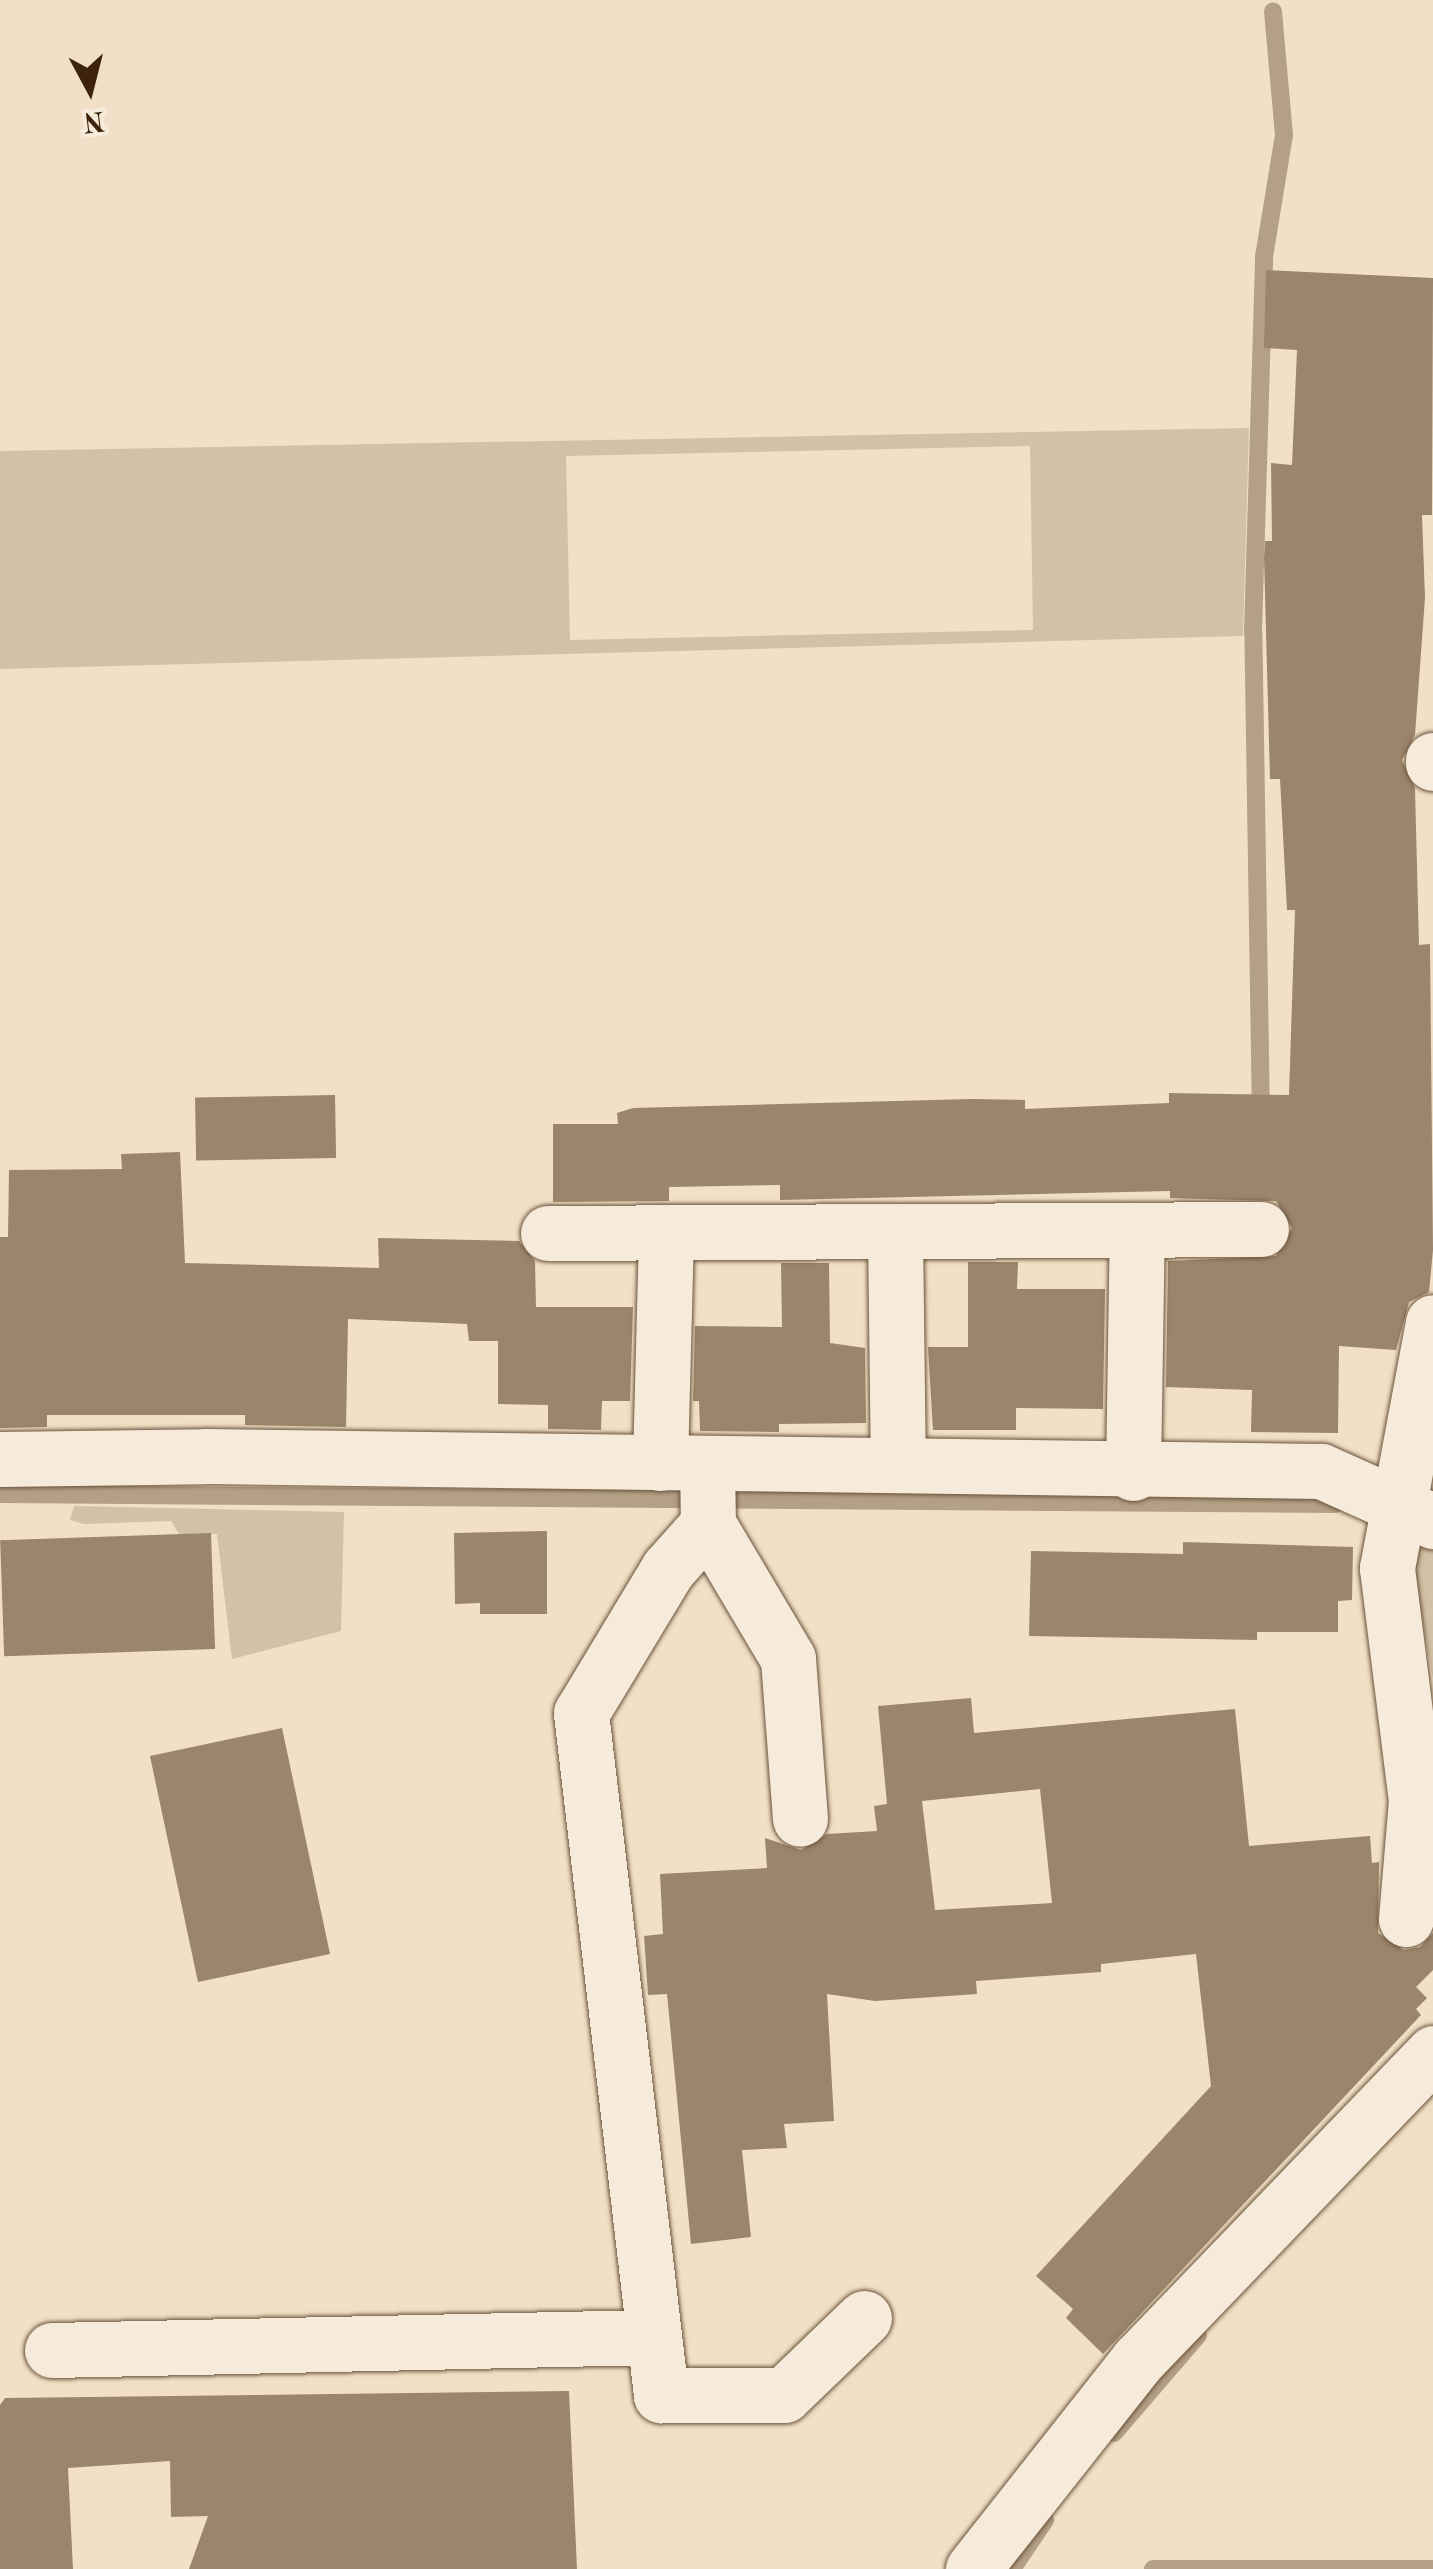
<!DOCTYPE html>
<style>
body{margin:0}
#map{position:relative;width:1433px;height:2569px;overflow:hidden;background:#f1e0c7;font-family:"Old Standard TT",serif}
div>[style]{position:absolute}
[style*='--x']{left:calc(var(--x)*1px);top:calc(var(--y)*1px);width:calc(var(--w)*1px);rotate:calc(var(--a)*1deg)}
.green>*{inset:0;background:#d2c0a7}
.stream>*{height:18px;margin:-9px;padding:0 9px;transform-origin:9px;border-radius:9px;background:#b4a087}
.building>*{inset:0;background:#9b856c;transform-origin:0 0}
.roads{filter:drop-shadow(0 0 2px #6a5239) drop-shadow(0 0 2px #6a5239)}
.minor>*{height:55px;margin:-27.5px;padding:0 27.5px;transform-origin:27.5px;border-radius:27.5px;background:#f6ebdb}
span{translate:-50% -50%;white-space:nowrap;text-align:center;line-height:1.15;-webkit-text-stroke:10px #f6ebdb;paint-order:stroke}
.north{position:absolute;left:40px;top:40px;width:100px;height:100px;-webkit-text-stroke:8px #f6ebdb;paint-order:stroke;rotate:173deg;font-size:28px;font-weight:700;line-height:40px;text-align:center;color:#3d230a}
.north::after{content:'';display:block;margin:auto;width:35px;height:45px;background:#3d230a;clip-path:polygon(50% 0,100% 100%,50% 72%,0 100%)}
</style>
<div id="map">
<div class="green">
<div style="clip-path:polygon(evenodd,1249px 428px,1243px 636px,0 669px,0 451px,1249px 428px,1030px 446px,1033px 630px,570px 640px,566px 456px,1030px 446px)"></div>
<div style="clip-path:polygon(74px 1506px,344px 1512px,341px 1631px,232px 1659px,217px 1534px,179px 1534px,171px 1521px,84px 1524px,70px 1520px)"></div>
<div style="clip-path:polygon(1429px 1547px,1433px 1549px,1433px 1679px,1410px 1552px)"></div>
</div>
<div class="stream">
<div style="--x:1261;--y:1119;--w:487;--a:-90.9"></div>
<div style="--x:1253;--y:632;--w:375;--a:-88.3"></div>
<div style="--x:1264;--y:257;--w:124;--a:-80.7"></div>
<div style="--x:1284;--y:135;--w:124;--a:-95.1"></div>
<div style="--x:0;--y:1494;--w:1335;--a:0.43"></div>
<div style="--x:1114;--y:2433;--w:129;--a:-49.4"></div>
<div style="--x:1012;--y:2569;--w:59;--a:-56"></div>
<div style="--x:1153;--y:2569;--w:280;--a:0"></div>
</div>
<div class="building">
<div style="clip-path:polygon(1266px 270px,1433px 278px,1432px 515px,1422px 515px,1425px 598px,1415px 735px,1402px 760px,1415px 788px,1419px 945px,1430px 944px,1433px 1250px,1429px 1292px,1409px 1302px,1396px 1350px,1339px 1346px,1338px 1433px,1251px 1432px,1252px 1390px,1166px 1387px,1168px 1261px,1276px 1256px,1292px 1228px,1276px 1201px,1170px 1198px,1170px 1191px,780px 1200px,780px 1185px,669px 1187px,669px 1201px,553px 1202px,553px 1124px,618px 1124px,617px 1113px,633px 1108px,971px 1099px,1025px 1100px,1025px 1109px,1169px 1103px,1169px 1093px,1289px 1095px,1295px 910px,1287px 910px,1280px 779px,1270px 779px,1264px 558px,1265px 541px,1272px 541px,1271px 463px,1292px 465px,1297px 350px,1264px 348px)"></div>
<div style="left:335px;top:1095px;width:63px;height:140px;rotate:89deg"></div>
<div style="clip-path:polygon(180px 1152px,185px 1263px,379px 1268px,378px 1238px,519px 1241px,535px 1261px,536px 1307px,633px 1307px,630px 1401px,602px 1401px,601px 1430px,548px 1429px,548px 1405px,498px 1404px,498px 1341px,469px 1341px,467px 1324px,348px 1319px,346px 1427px,245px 1425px,245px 1415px,47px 1415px,47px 1427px,0 1428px,0 1237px,8px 1237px,9px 1170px,122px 1169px,121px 1154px)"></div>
<div style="clip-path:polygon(968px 1262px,1018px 1262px,1017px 1289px,1105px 1289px,1103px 1409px,1016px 1408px,1016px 1430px,933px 1430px,928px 1347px,968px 1347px)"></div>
<div style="clip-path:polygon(781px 1263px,829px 1263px,830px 1343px,865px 1348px,866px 1423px,779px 1424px,779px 1432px,700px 1431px,699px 1401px,693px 1401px,695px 1326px,782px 1327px)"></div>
<div style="clip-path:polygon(547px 1531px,547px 1614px,480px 1614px,480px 1603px,455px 1604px,454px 1533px)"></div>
<div style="left:211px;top:1533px;width:116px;height:211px;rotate:88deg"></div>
<div style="clip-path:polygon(1183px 1542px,1353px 1547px,1352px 1600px,1338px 1601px,1338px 1632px,1257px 1632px,1257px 1640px,1029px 1636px,1031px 1551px,1183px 1554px)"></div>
<div style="clip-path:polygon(evenodd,971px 1698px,974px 1733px,1235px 1709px,1249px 1846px,1370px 1836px,1372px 1863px,1379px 1862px,1378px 1933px,1404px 1950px,1420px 1947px,1433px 1933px,1433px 1970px,1416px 1987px,1427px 1998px,1416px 2009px,1421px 2015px,1103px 2354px,1066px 2318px,1073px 2309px,1036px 2276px,1211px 2086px,1196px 1954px,1101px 1964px,1101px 1972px,976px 1981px,977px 1994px,875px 2001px,827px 1994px,834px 2121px,784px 2124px,787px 2148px,742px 2150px,751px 2237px,691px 2244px,667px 1994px,648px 1995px,644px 1936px,663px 1934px,660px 1874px,767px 1868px,765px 1838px,801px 1850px,827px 1834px,877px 1831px,874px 1806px,887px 1804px,878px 1706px,971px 1698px,1040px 1789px,1052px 1903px,935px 1910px,922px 1801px,1040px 1789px)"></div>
<div style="left:282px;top:1728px;width:231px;height:135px;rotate:78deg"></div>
<div style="clip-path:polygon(569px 2391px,577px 2569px,189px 2569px,208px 2516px,171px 2517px,170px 2461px,68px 2468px,73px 2569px,0 2569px,0 2405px,5px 2398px)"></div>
</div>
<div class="roads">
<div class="minor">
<div style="--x:1433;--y:760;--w:3;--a:90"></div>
<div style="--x:895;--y:1231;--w:234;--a:89.3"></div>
<div style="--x:548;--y:1233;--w:713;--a:-0.32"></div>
<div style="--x:0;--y:1459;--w:205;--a:-0.8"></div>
<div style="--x:205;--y:1456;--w:1116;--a:0.77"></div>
<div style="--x:1321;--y:1471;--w:123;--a:24.1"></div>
<div style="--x:660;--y:1463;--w:230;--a:-88.5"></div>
<div style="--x:707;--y:1463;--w:61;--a:89.1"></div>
<div style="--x:708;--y:1524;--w:60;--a:131.6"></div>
<div style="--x:668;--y:1569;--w:168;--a:121.1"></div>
<div style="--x:581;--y:1713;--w:687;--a:83.31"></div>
<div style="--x:661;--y:2395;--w:123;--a:0"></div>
<div style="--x:784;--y:2395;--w:111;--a:-43.9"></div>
<div style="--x:1133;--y:1473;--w:243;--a:-89.1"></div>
<div style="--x:708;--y:1524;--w:157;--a:59.3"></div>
<div style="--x:788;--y:1659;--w:160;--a:85.7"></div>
<div style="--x:1406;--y:1919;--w:118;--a:-85.2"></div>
<div style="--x:1416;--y:1801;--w:235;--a:-97.1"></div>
<div style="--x:1387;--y:1568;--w:250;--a:-79.4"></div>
<div style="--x:52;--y:2350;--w:602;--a:-1.24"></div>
<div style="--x:973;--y:2569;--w:266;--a:-51.7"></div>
<div style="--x:1138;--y:2360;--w:426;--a:-46.1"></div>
</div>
</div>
<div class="north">N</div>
</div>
